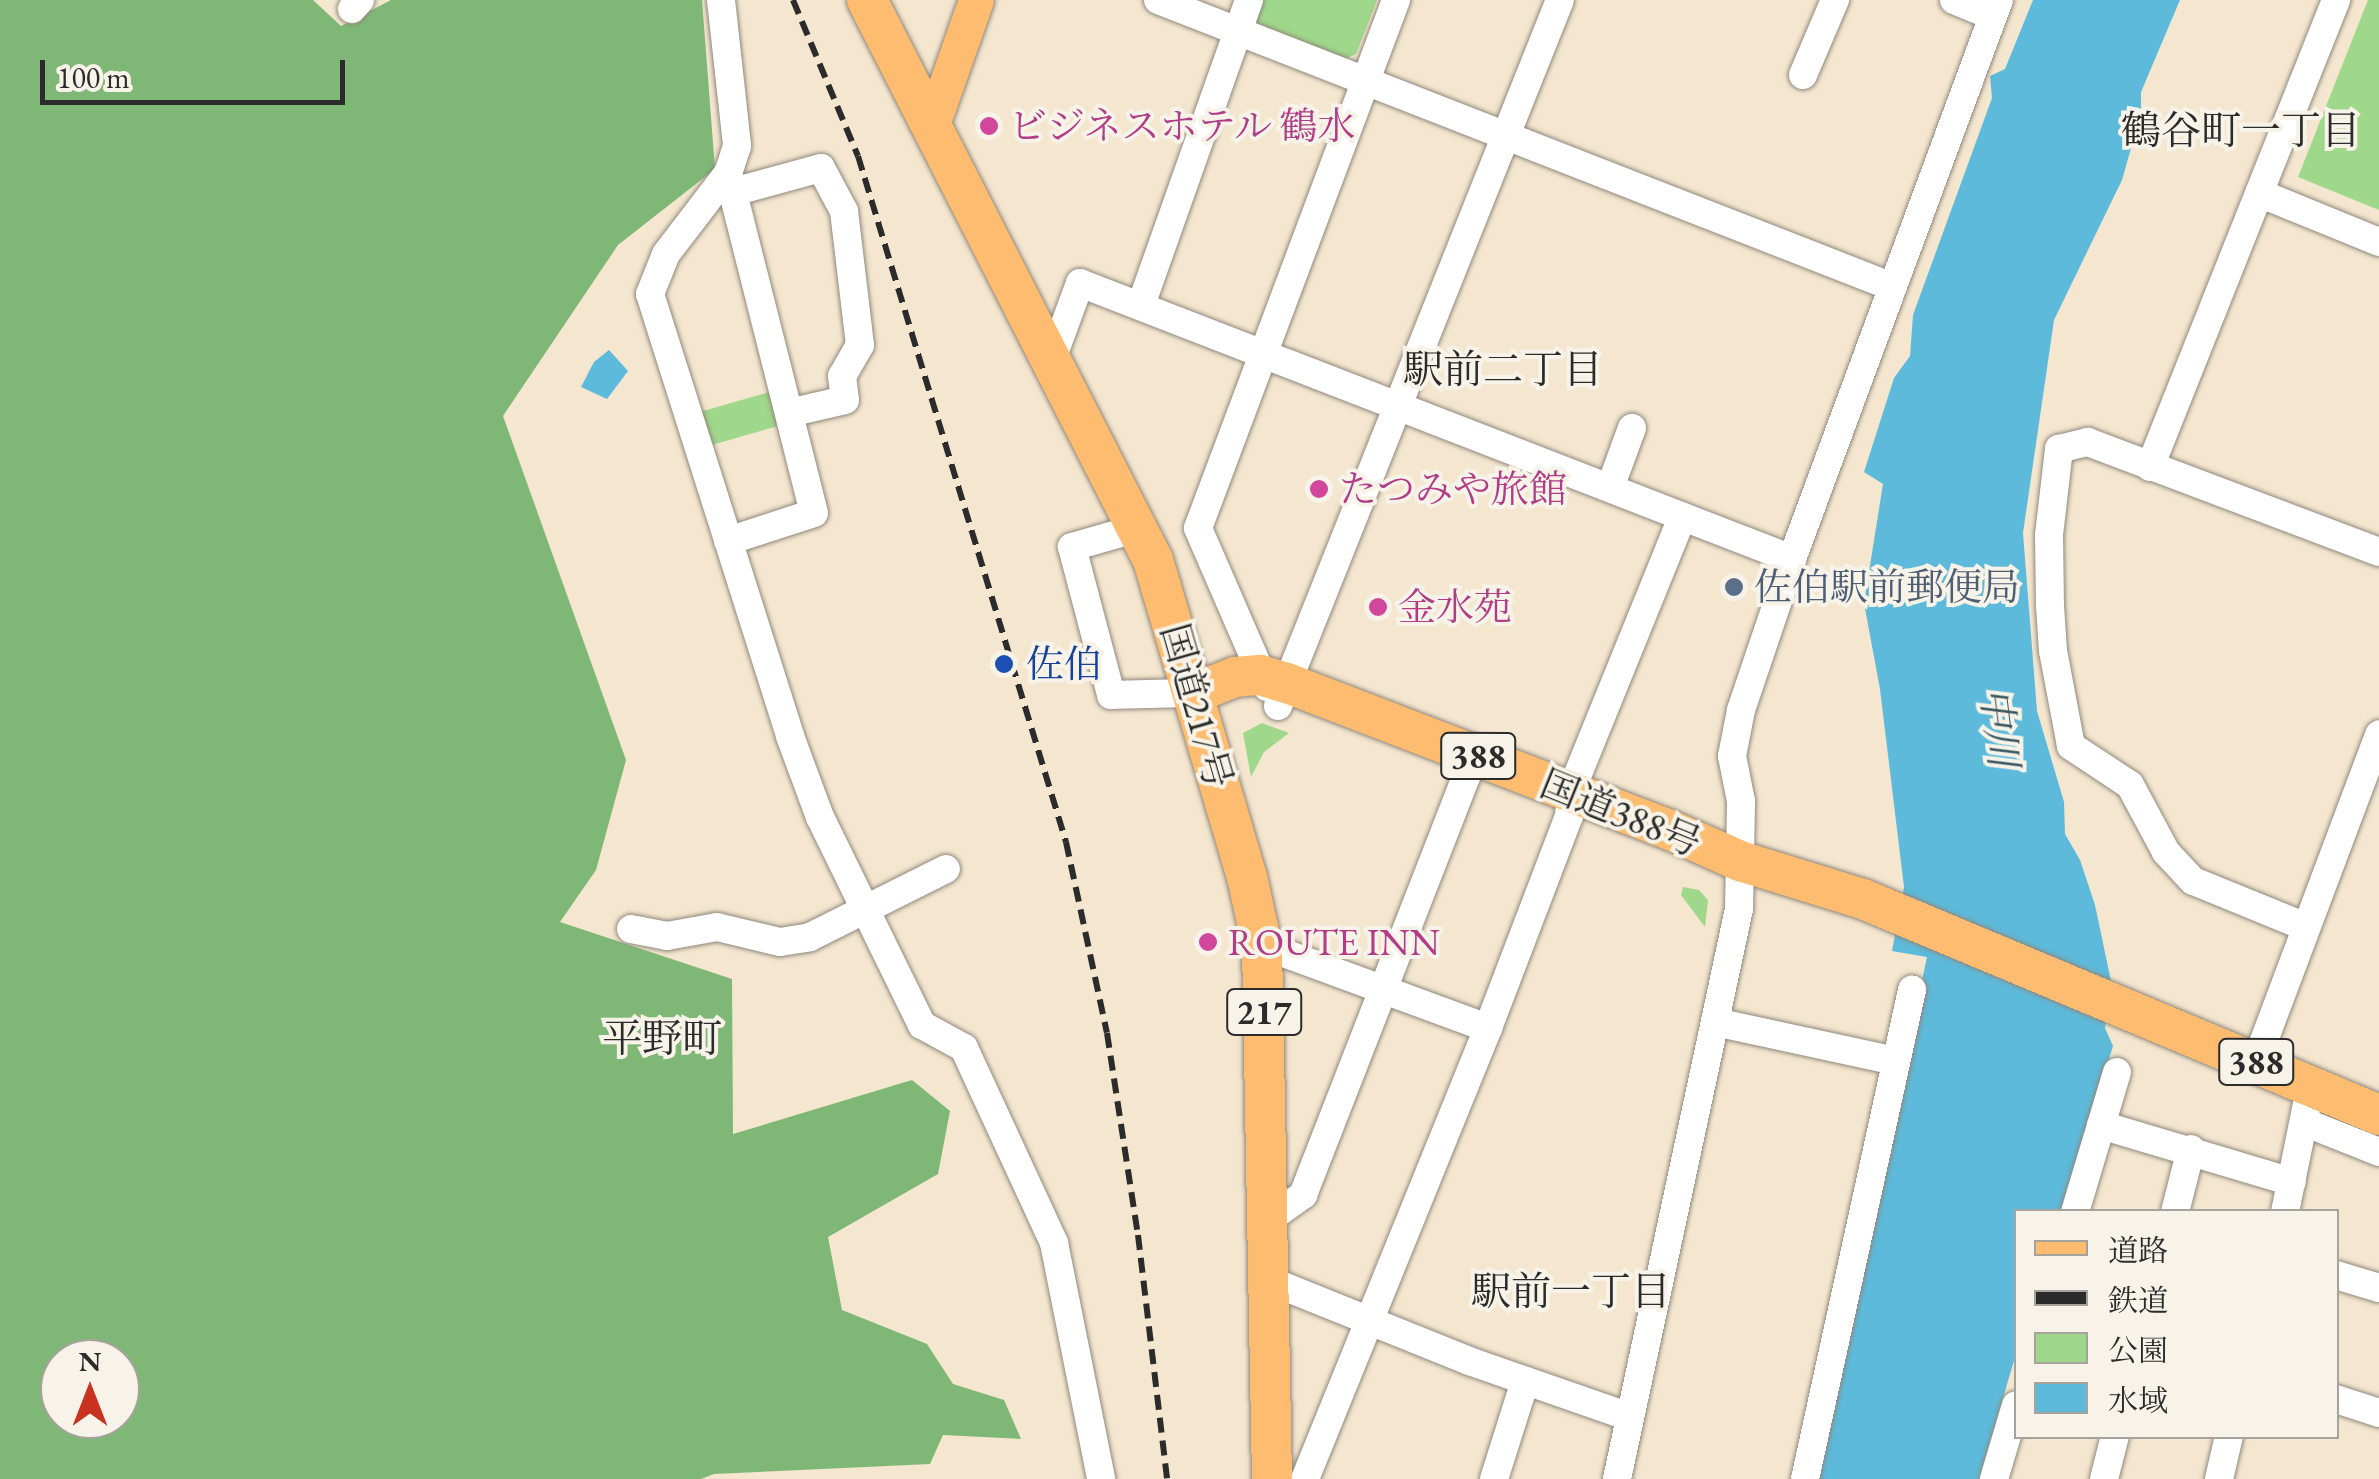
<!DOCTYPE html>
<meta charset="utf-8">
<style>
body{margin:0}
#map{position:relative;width:2379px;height:1479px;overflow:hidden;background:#f4e6cf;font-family:"EB Garamond","Noto Serif JP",serif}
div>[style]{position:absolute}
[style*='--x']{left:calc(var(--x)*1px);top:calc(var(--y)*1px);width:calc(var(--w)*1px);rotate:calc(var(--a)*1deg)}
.green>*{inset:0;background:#9fd88a;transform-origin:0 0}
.forest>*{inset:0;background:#7fb876}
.water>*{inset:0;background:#5dbadb}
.roads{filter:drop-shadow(0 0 2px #90887d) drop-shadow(0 0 2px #90887d)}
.minor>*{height:28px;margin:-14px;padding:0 14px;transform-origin:14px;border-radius:14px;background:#fff}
.major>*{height:35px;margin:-17.5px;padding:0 17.5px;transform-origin:17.5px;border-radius:17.5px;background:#fdbc6f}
.highway>*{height:40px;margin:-20px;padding:0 20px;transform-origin:20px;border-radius:20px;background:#fdbc6f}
.rail>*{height:6px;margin-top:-3px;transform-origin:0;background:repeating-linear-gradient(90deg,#2b2b2b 0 15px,transparent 0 23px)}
.dots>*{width:28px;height:28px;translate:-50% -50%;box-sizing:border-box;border:5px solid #f7f3e8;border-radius:50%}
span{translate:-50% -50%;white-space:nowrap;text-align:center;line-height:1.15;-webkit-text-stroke:8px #f7f3e8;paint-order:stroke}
.shield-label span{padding:2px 8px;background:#f7f3e8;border:2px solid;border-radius:8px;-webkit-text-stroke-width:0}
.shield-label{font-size:35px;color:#2b2b2b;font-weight:700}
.hotel-label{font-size:38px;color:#b23c85}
.left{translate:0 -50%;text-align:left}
.service-label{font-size:38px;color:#4e5e75}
.transit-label{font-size:38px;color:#164399}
.street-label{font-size:38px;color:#2b2b2b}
.neighbourhood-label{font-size:40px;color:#2b2b2b}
.water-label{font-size:40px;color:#3a5660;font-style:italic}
.legend{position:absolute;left:2014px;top:1209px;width:325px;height:230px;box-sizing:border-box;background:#f7f3e8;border:2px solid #a5a39c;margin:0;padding:12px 18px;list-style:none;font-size:30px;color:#2b2b2b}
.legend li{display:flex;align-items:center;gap:20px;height:50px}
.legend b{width:50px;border:2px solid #a5a39c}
.north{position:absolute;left:40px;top:1339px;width:100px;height:100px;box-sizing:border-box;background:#f7f3e8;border:2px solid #a5a39c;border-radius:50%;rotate:0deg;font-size:28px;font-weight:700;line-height:40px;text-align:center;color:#2b2b2b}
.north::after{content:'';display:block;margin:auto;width:35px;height:45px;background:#c8321e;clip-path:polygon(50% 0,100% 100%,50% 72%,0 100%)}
.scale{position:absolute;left:40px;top:60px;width:305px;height:45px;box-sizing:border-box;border:5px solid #2b2b2b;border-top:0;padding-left:12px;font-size:30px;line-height:35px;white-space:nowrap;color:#2b2b2b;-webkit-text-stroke:8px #f7f3e8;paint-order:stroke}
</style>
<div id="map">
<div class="green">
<div style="clip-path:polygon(1260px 0,1377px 0,1356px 54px,1345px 59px,1259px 26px,1255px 14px)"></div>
<div style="clip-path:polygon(2368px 0,2379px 0,2379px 210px,2298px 177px)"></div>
<div style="left:773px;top:391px;width:35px;height:79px;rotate:74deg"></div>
<div style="clip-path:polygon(1262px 723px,1289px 733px,1264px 752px,1251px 777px,1243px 733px)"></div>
<div style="clip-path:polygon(1683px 887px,1699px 890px,1708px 900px,1705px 927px,1681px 895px)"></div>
</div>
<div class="forest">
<div style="clip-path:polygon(evenodd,0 0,313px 0,341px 26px,391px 0,702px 0,715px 169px,618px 245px,503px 416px,626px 760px,596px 870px,560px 922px,732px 979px,733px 1134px,912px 1080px,950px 1111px,938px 1174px,828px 1237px,842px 1310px,927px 1344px,953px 1384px,1004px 1400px,1021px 1439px,943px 1435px,930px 1464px,714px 1474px,701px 1479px,0 1479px,0 0,60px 1359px,120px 1359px,120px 1419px,60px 1419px,60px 1359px)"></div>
</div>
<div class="water">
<div style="clip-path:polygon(2033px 0,2180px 0,2141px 92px,2141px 113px,2122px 180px,2054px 320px,2023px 533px,2037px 711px,2064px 802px,2065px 834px,2080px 860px,2095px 905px,2111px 981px,2105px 1028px,2113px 1046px,2062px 1211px,2016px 1212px,2016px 1354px,1979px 1479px,1815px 1479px,1927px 957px,1892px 951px,1904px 887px,1880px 689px,1864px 603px,1883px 484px,1864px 472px,1894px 378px,1910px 356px,1913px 315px,1992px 98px,1990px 76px,2005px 69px)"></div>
<div style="clip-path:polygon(609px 350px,628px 371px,607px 399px,581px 387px,594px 362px)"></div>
</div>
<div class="roads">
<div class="minor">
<div style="--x:721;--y:0;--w:147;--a:83.7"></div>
<div style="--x:737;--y:146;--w:28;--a:108"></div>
<div style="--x:728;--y:173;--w:102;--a:127.4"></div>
<div style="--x:666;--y:254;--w:43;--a:111.8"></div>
<div style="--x:650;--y:294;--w:464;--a:72.4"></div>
<div style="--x:790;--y:736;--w:86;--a:69.7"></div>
<div style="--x:820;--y:817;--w:232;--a:63.9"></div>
<div style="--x:922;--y:1025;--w:48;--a:28.7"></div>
<div style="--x:964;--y:1048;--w:215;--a:65.2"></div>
<div style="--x:1054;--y:1243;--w:241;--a:78.7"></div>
<div style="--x:1158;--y:0;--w:789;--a:21.33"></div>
<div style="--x:1954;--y:0;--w:42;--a:22.3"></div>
<div style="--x:352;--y:9;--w:12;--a:-48"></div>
<div style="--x:1803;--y:75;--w:82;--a:-66.9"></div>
<div style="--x:733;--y:192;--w:91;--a:-15.3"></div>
<div style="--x:821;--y:168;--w:49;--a:61.9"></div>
<div style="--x:844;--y:211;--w:135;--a:83.2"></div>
<div style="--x:860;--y:345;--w:36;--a:120"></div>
<div style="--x:842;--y:376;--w:24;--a:83"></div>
<div style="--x:845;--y:400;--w:57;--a:166.9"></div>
<div style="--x:2259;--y:193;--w:130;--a:22.2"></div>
<div style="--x:1141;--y:305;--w:324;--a:-70.5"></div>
<div style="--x:1052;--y:359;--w:81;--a:-69.8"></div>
<div style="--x:1080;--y:283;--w:764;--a:21.19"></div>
<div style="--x:2150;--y:467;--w:503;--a:-68.28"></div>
<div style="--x:1610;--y:488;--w:64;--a:-69.9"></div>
<div style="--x:1138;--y:528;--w:69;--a:163.9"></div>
<div style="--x:1072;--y:547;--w:153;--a:75.2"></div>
<div style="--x:1111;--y:695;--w:84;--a:-1.4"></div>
<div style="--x:728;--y:541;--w:90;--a:-18"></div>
<div style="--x:814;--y:513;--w:351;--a:-104.2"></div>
<div style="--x:1267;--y:687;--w:173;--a:-113.5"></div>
<div style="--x:1198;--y:528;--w:564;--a:-69.44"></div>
<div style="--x:1278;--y:706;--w:760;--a:-68.23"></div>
<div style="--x:2306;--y:927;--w:122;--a:-157.8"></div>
<div style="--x:2193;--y:881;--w:40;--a:-133"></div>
<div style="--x:2166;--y:852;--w:76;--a:-118.2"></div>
<div style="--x:2130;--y:785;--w:71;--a:-146.5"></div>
<div style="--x:2071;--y:746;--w:97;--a:-100.7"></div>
<div style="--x:2053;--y:651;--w:45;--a:-93.8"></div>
<div style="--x:2050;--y:606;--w:71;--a:-90.8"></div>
<div style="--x:2049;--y:535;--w:87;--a:-83.4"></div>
<div style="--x:2059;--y:449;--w:30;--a:-14"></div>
<div style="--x:2088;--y:442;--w:311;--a:20.7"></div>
<div style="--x:631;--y:929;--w:37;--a:11"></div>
<div style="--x:667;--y:936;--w:51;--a:-10.2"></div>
<div style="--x:717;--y:927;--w:65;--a:13.4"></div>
<div style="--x:780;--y:942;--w:30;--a:-9"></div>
<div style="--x:810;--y:937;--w:152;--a:-26.6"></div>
<div style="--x:1262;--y:945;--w:241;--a:20.2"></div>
<div style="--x:1715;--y:1022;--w:185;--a:12.2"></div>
<div style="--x:2256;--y:1062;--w:350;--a:-69.4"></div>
<div style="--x:2304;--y:1122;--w:81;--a:21.8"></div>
<div style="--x:2101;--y:1125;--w:199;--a:16.6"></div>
<div style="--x:2075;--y:1212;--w:146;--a:-73.3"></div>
<div style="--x:2175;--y:1212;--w:65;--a:-75.7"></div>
<div style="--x:2285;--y:1212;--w:131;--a:-78.5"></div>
<div style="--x:1265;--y:1222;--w:47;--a:-35.4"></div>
<div style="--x:1303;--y:1195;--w:449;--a:-68.7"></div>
<div style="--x:1466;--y:777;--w:25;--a:-88"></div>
<div style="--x:2336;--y:1275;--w:45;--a:16.8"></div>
<div style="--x:1268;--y:1280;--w:217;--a:21.9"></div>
<div style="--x:1469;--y:1361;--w:170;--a:19.2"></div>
<div style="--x:2336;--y:1399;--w:45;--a:18"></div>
<div style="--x:1305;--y:1479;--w:487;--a:-67.9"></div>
<div style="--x:1488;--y:1028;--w:227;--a:-69.1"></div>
<div style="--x:1569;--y:816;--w:25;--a:-85"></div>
<div style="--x:1571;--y:791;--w:296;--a:-67.9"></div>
<div style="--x:1494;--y:1479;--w:103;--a:-72.4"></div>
<div style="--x:1617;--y:1479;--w:583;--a:-77.92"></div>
<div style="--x:1739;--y:909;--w:108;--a:-88.9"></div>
<div style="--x:1741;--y:801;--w:46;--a:-101.3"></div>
<div style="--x:1732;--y:756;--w:47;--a:-78.9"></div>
<div style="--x:1741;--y:710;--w:159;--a:-71.3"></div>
<div style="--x:1792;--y:559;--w:596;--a:-69.68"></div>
<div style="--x:1805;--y:1479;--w:501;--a:-77.66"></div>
<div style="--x:1994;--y:1479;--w:77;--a:-73.4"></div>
<div style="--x:2104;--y:1479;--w:44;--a:-75.7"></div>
<div style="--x:2219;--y:1479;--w:44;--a:-76.9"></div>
</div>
<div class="major">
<div style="--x:933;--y:122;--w:129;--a:-70.6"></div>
</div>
<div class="highway">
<div style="--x:867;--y:0;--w:629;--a:62.95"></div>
<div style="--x:1153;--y:560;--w:331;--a:73.5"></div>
<div style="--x:1247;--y:877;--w:70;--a:77.6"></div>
<div style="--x:1262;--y:945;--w:534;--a:88.93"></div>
<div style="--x:1195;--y:693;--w:43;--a:-21.8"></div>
<div style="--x:1235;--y:677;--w:25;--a:-5"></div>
<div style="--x:1260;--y:675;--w:28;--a:17"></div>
<div style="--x:1287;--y:683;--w:408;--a:21"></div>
<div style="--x:1668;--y:829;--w:79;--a:24"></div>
<div style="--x:1740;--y:861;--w:129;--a:17.2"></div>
<div style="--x:1863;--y:899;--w:559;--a:22.71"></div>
</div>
</div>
<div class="rail">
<div style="--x:793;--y:0;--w:169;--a:67.4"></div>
<div style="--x:858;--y:156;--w:717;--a:73.13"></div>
<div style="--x:1066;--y:842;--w:195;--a:77.9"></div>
<div style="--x:1107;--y:1033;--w:204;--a:81.3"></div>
<div style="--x:1138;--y:1235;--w:246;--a:83.2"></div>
</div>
<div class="dots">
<div style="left:989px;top:126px;background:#d1479c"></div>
<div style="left:1319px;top:489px;background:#d1479c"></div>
<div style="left:1734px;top:587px;background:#5c6f8a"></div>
<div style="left:1378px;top:607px;background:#d1479c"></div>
<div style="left:1004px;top:664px;background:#1a4fb4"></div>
<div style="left:1208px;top:942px;background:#d1479c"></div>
</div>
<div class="shield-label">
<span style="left:1478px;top:756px">388</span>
<span style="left:1264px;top:1012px">217</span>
<span style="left:2256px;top:1062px">388</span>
</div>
<div class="hotel-label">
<span class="left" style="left:1009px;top:126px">ビジネスホテル 鶴水</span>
<span class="left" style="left:1339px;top:489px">たつみや旅館</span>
<span class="left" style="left:1398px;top:607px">金水苑</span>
<span class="left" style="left:1228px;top:942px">ROUTE INN</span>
</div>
<div class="service-label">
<span class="left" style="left:1754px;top:587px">佐伯駅前郵便局</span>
</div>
<div class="transit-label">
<span class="left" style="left:1026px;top:664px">佐伯</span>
</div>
<div class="street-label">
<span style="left:1197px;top:706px;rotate:74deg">国道217号</span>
<span style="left:1621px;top:813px;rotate:22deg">国道388号</span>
</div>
<div class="neighbourhood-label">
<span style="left:2241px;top:130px">鶴谷町一丁目</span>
<span style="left:1503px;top:369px">駅前二丁目</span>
<span style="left:662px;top:1038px">平野町</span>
<span style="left:1571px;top:1291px">駅前一丁目</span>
</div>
<div class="water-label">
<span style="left:2000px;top:727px;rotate:83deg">中川</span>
</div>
<ul class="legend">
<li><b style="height:12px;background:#fdbc6f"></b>道路</li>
<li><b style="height:12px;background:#2b2b2b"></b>鉄道</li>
<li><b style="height:28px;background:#9fd88a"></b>公園</li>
<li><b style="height:28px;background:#5dbadb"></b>水域</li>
</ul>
<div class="north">N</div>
<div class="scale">100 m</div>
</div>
